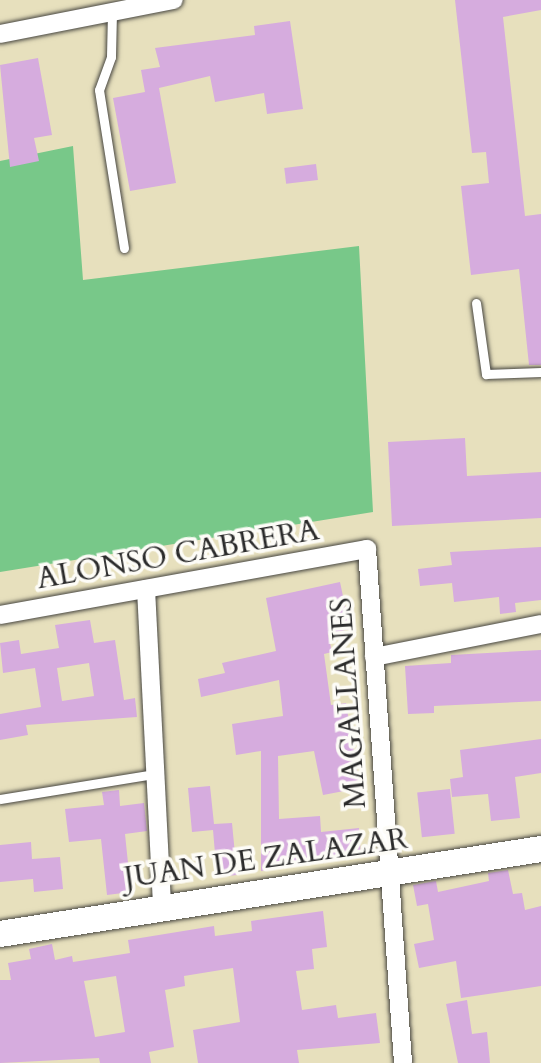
<!DOCTYPE html>
<style>
body{margin:0}
#map{position:relative;width:541px;height:1063px;overflow:hidden;background:#e7e0bd;font-family:Cardo,serif}
div>[style]{position:absolute}
[style*='--x']{left:calc(var(--x)*1px);top:calc(var(--y)*1px);width:calc(var(--w)*1px);rotate:calc(var(--a)*1deg)}
.green>*{inset:0;background:#78c889}
.building>*{inset:0;background:#d6acde;transform-origin:0 0}
.roads{filter:drop-shadow(0 0 2px #474641) drop-shadow(0 0 2px #474641)}
.lane>*{height:9px;margin:-4.5px;padding:0 4.5px;transform-origin:4.5px;border-radius:4.5px;background:#fff}
.street>*{height:18px;margin:-9px;padding:0 9px;transform-origin:9px;border-radius:9px;background:#fff}
.secondary>*{height:26px;margin:-13px;padding:0 13px;transform-origin:13px;border-radius:13px;background:#fff}
span{translate:-50% -50%;white-space:nowrap;text-align:center;line-height:1.15;-webkit-text-stroke:7px #fdfcf7;paint-order:stroke}
.street-label{font-size:30px;color:#2b2b2b}
</style>
<div id="map">
<div class="green">
<div style="clip-path:polygon(73px 146px,83px 280px,359px 246px,373px 512px,0 572px,0 161px)"></div>
</div>
<div class="building">
<div style="clip-path:polygon(455px 0,541px 0,541px 10px,503px 17px,525px 216px,541px 214px,541px 365px,529px 365px,519px 269px,471px 275px,461px 186px,489px 183px,486px 152px,472px 153px)"></div>
<div style="clip-path:polygon(290px 21px,303px 109px,267px 114px,264px 93px,215px 102px,210px 76px,159px 88px,176px 183px,130px 191px,113px 98px,145px 92px,141px 70px,160px 67px,155px 48px,255px 35px,254px 26px)"></div>
<div style="clip-path:polygon(38px 58px,52px 135px,34px 138px,39px 161px,10px 167px,0 65px)"></div>
<div style="left:316px;top:164px;width:16px;height:32px;rotate:83deg"></div>
<div style="clip-path:polygon(465px 438px,467px 476px,541px 472px,541px 518px,392px 526px,388px 442px)"></div>
<div style="clip-path:polygon(541px 547px,541px 600px,515px 603px,516px 612px,500px 614px,499px 597px,454px 602px,452px 583px,420px 586px,418px 569px,452px 565px,450px 552px)"></div>
<div style="clip-path:polygon(340px 582px,350px 629px,328px 634px,332px 652px,324px 654px,331px 705px,346px 703px,360px 788px,323px 795px,314px 751px,278px 756px,279px 819px,320px 816px,321px 832px,359px 828px,361px 857px,261px 871px,261px 751px,236px 755px,232px 724px,283px 716px,279px 680px,201px 697px,198px 679px,225px 673px,222px 663px,276px 651px,266px 598px)"></div>
<div style="clip-path:polygon(evenodd,90px 620px,94px 643px,115px 640px,124px 700px,135px 698px,137px 717px,26px 725px,28px 735px,0 740px,0 714px,41px 707px,35px 668px,3px 673px,0 643px,19px 640px,21px 654px,59px 648px,55px 625px,90px 620px,89px 663px,94px 696px,62px 701px,57px 668px,89px 663px)"></div>
<div style="clip-path:polygon(541px 650px,541px 701px,434px 706px,434px 713px,408px 714px,405px 666px,451px 663px,451px 655px)"></div>
<div style="clip-path:polygon(541px 739px,541px 773px,515px 777px,520px 818px,491px 821px,488px 794px,452px 797px,450px 779px,463px 777px,460px 750px)"></div>
<div style="clip-path:polygon(210px 786px,214px 824px,232px 823px,237px 875px,217px 877px,213px 830px,192px 832px,188px 788px)"></div>
<div style="left:450px;top:789px;width:45px;height:33px;rotate:84deg"></div>
<div style="clip-path:polygon(119px 790px,120px 806px,144px 803px,147px 831px,125px 834px,131px 892px,107px 895px,101px 839px,69px 842px,65px 809px,104px 805px,102px 792px)"></div>
<div style="clip-path:polygon(31px 842px,32px 859px,60px 857px,63px 889px,34px 892px,33px 879px,0 882px,0 845px)"></div>
<div style="clip-path:polygon(508px 870px,513px 894px,522px 893px,525px 910px,541px 906px,541px 986px,461px 998px,456px 961px,419px 968px,414px 944px,434px 940px,428px 904px,417px 906px,413px 885px,436px 881px,438px 892px,489px 881px,488px 873px)"></div>
<div style="clip-path:polygon(evenodd,323px 911px,327px 947px,312px 949px,314px 969px,296px 971px,302px 1010px,336px 1005px,338px 1018px,376px 1013px,380px 1043px,297px 1050px,299px 1063px,198px 1063px,193px 1030px,240px 1022px,233px 968px,184px 976px,185px 986px,165px 990px,174px 1047px,149px 1052px,151px 1063px,100px 1063px,99px 1058px,0 1063px,0 980px,11px 980px,8px 963px,31px 959px,29px 949px,52px 944px,55px 960px,72px 956px,73px 962px,130px 953px,128px 940px,214px 926px,215px 936px,252px 931px,251px 921px,323px 911px,116px 976px,125px 1032px,95px 1037px,84px 981px,116px 976px)"></div>
<div style="clip-path:polygon(467px 1000px,472px 1034px,487px 1032px,490px 1063px,458px 1063px,446px 1004px)"></div>
</div>
<div class="roads">
<div class="lane">
<div style="--x:112;--y:12;--w:45;--a:91.3"></div>
<div style="--x:111;--y:57;--w:35;--a:110"></div>
<div style="--x:99;--y:90;--w:160;--a:81"></div>
<div style="--x:476;--y:303;--w:72;--a:82"></div>
<div style="--x:486;--y:374;--w:55;--a:-2.1"></div>
<div style="--x:0;--y:799;--w:157;--a:-9.2"></div>
</div>
<div class="street">
<div style="--x:0;--y:34;--w:177;--a:-11.1"></div>
<div style="--x:146;--y:589;--w:319;--a:87.1"></div>
<div style="--x:0;--y:615;--w:373;--a:-10.2"></div>
<div style="--x:367;--y:549;--w:515;--a:85.99"></div>
<div style="--x:374;--y:657;--w:170;--a:-11.2"></div>
</div>
<div class="secondary">
<div style="--x:0;--y:934;--w:548;--a:-8.93"></div>
</div>
</div>
<div class="street-label">
<span style="left:178px;top:555px;rotate:-10deg">ALONSO CABRERA</span>
<span style="left:349px;top:703px;rotate:-94deg">MAGALLANES</span>
<span style="left:266px;top:859px;rotate:-8deg">JUAN DE ZALAZAR</span>
</div>
</div>
